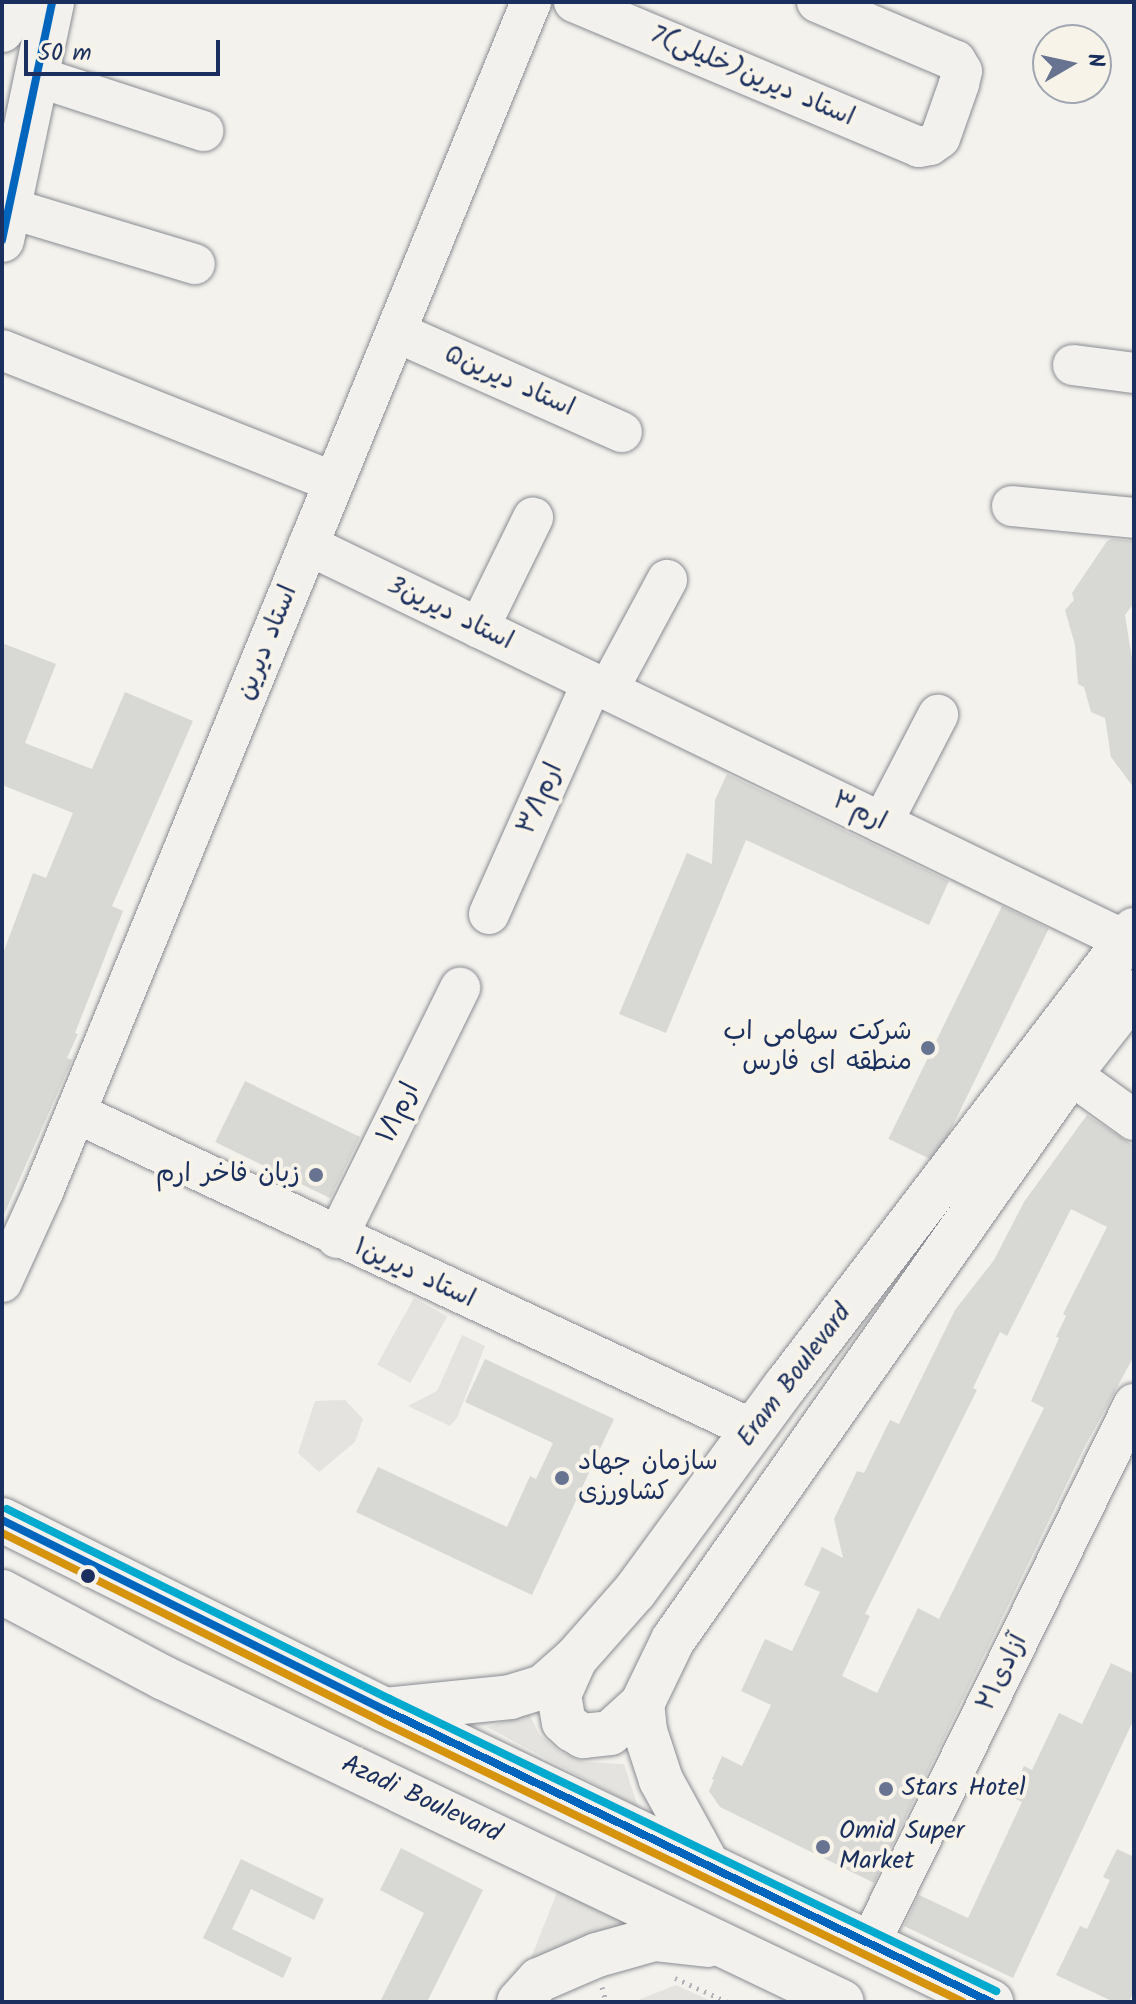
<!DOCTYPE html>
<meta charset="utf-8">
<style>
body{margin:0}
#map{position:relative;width:1136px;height:2004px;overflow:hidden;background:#f4f2ec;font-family:Kalam,"Playpen Sans Arabic",sans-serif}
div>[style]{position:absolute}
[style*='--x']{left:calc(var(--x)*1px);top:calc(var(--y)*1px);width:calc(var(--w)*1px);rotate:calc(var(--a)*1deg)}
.built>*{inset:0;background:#e4e3df;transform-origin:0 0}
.building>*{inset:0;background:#d8d8d5;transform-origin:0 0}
.path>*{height:5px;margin-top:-2.5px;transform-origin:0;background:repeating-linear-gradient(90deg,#b1b2b5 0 2px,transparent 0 8px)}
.roads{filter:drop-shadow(0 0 2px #898c92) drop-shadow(0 0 2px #898c92)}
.minor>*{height:40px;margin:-20px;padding:0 20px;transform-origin:20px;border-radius:20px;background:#f2f1ed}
.major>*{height:44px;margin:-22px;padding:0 22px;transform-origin:22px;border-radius:22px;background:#f2f1ed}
.bus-1>*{height:8px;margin:-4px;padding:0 4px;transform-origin:4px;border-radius:4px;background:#0065bd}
.bus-2>*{height:8px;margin:-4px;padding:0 4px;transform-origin:4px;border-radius:4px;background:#d6940e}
.bus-3>*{height:8px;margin:-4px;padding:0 4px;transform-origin:4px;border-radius:4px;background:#00a9ce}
.dots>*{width:22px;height:22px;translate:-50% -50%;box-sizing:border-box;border:4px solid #f7f3e8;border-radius:50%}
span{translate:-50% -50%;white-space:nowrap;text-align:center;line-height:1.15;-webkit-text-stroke:8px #f7f3e8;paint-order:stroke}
.street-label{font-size:26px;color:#1b2f5e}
.poi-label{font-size:26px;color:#1b2f5e}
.right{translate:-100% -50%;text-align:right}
.left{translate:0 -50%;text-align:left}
.frame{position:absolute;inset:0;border:4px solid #1b2f5e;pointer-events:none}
.north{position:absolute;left:1032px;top:24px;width:80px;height:80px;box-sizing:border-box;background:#f7f3e8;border:2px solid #9fa5b1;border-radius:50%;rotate:81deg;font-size:22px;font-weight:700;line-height:32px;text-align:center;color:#1b2f5e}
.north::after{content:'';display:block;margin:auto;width:28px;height:36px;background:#677390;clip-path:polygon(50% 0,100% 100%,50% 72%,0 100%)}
.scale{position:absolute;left:24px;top:40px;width:196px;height:36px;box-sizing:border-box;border:4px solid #1b2f5e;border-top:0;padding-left:10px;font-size:24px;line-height:28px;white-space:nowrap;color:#1b2f5e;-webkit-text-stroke:6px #f7f3e8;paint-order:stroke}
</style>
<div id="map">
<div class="built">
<div style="left:414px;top:1298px;width:38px;height:76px;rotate:29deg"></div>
<div style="clip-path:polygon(462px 1335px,485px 1346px,457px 1418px,450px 1426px,408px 1406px,437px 1391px)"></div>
<div style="clip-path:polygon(345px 1400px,363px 1419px,355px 1442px,319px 1472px,298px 1453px,315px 1401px)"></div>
<div style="clip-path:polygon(529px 1714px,539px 1734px,560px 1752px,584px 1762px,624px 1764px,638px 1807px,487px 1727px)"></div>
<div style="clip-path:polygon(563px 1877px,664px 1920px,531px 1958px)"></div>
<div style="clip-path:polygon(676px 1985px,713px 2002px,633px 2002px)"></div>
</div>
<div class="building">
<div style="clip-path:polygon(1112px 539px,1134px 541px,1134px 603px,1125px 615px,1134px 671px,1134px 788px,1111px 757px,1105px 718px,1091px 712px,1084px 687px,1078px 684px,1075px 645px,1065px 610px,1074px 600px,1072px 593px,1107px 541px)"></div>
<div style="clip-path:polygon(2px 643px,56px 664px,25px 743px,92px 769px,125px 692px,193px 721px,112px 906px,123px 911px,75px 1033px,78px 1034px,67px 1058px,72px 1060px,2px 1219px,2px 956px,33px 873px,46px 878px,73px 813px,2px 785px)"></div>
<div style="clip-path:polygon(727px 774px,949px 881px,929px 925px,746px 840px,666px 1033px,619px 1014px,687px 853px,712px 864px,715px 800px)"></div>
<div style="left:1002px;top:906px;width:52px;height:259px;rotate:26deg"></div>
<div style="left:245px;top:1081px;width:128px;height:68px;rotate:26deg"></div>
<div style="clip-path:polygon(evenodd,1087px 1115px,1134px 1146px,1134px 1356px,1084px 1448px,874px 1883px,720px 1807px,709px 1791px,714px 1780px,712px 1779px,722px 1756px,742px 1766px,771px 1705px,741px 1691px,765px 1639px,792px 1651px,820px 1592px,804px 1585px,822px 1547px,843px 1558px,834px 1519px,857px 1471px,864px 1473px,890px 1420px,899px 1424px,955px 1310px,994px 1260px,1024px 1202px,1087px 1115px,1071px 1209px,1107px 1227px,1063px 1314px,1066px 1316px,1056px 1337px,1059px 1338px,1031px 1401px,1044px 1408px,939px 1619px,918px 1608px,877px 1693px,842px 1676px,870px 1616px,865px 1614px,977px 1390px,973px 1388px,1000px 1332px,1007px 1336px,1071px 1209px)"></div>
<div style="clip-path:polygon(485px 1359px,614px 1419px,532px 1595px,356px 1512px,378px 1467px,507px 1527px,530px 1476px,536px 1479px,553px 1443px,465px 1402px)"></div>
<div style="clip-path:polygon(1111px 1663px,1134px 1674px,1134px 1719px,1013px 1978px,904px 1926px,919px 1895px,968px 1918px,1022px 1802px,1010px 1796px,1024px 1766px,1032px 1770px,1059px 1713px,1082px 1724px)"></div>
<div style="clip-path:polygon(401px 1848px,483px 1890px,427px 2002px,380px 2002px,424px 1913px,380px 1890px)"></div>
<div style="clip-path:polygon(1117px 1849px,1134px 1857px,1134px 1990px,1129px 2002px,1114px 2002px,1056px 1975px,1080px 1926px,1087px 1929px,1110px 1880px,1103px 1877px)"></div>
<div style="clip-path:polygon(241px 1859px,324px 1899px,314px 1920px,251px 1889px,232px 1929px,292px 1958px,283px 1978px,203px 1938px)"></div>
</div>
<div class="path">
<div style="--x:675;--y:1978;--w:58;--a:24.4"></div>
<div style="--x:602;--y:1987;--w:16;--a:75"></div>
</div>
<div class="roads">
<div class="minor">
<div style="--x:574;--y:2;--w:374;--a:22.8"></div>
<div style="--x:919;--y:147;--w:11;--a:-10"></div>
<div style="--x:930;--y:145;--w:12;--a:-35"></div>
<div style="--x:940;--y:138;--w:57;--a:-70.6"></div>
<div style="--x:959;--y:84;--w:13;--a:-77"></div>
<div style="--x:962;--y:71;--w:12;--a:-121"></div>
<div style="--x:956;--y:61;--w:151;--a:-157"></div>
<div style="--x:38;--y:77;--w:174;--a:18.1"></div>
<div style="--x:9;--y:208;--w:194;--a:16.8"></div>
<div style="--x:396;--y:332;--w:247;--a:23.9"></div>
<div style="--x:2;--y:350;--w:357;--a:21.7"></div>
<div style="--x:1073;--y:365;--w:62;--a:7.5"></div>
<div style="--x:1012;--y:506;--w:123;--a:5.6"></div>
<div style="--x:308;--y:545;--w:909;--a:25.83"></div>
<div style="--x:479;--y:628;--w:123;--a:-63.9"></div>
<div style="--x:608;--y:690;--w:125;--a:-61.8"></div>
<div style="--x:882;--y:823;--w:122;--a:-62.6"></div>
<div style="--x:489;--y:914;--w:253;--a:-66"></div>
<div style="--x:1070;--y:1074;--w:79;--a:35.7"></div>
<div style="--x:76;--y:1113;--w:748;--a:25.06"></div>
<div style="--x:337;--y:1238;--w:279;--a:-63.8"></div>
<div style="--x:2;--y:1282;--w:99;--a:-65.5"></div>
<div style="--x:43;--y:1192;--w:1286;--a:-67.7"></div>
<div style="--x:871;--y:1941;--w:598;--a:-63.91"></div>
</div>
<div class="major">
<div style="--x:2;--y:30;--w:30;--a:-70"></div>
<div style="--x:2;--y:240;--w:243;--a:-78.1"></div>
<div style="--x:2;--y:1520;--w:428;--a:26.4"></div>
<div style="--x:385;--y:1710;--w:673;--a:25.73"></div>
<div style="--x:2;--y:1592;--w:183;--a:28"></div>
<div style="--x:164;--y:1678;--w:751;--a:25.54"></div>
<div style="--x:575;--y:1659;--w:39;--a:114"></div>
<div style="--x:559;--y:1695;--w:27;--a:80"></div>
<div style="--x:564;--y:1722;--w:12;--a:42"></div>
<div style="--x:573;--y:1730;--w:12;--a:31"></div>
<div style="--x:583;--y:1736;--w:27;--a:-6"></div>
<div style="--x:610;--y:1733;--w:43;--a:-42.2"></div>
<div style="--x:385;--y:1710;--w:126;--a:-5.9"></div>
<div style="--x:510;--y:1697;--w:34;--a:-17"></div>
<div style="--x:543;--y:1687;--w:43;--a:-41.2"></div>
<div style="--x:575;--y:1659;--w:91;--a:-48.6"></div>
<div style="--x:635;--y:1591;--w:255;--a:-53.8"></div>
<div style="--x:786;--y:1385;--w:573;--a:-52.59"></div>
<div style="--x:706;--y:1862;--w:94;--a:-118.8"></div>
<div style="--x:661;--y:1780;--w:52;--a:-108.1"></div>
<div style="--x:645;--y:1731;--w:27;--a:-96"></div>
<div style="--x:642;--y:1704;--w:71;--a:-64.2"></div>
<div style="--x:673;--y:1640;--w:691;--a:-54.95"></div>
<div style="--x:1070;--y:1074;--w:104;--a:-52"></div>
<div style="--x:519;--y:2002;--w:30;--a:-48"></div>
<div style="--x:539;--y:1980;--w:63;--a:-23.3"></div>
<div style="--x:597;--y:1955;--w:59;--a:-15.7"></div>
<div style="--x:654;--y:1939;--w:54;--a:6.3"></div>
</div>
</div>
<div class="bus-1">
<div style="--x:2;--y:240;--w:243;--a:-78.1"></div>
<div style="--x:2;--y:1520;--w:428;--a:26.4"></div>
<div style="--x:385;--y:1710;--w:673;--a:25.73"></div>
</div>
<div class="bus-2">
<div style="--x:2;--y:1533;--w:422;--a:26.4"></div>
<div style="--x:380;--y:1721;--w:647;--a:25.73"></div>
</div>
<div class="bus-3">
<div style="--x:7;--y:1509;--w:428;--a:26.4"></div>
<div style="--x:390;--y:1699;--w:673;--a:25.73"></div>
</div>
<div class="dots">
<div style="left:928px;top:1048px;background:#677390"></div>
<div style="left:316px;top:1175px;background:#677390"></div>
<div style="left:562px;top:1478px;background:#677390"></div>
<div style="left:88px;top:1576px;background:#1b2f5e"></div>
<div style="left:886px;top:1789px;background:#677390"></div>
<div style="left:823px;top:1847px;background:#677390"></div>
</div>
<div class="street-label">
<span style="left:752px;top:77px;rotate:23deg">7استاد دیرین(خلیلی)</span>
<span style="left:509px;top:382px;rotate:24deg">استاد دیرین۵</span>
<span style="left:450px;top:614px;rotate:26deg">3استاد دیرین</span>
<span style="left:268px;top:643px;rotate:-68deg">استاد دیرین</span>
<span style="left:541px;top:799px;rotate:-66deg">۳/۱ارم</span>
<span style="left:859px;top:812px;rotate:26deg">ارم۳</span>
<span style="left:399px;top:1113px;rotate:-64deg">۱/۱ارم</span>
<span style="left:414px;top:1274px;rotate:25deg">استاد دیرین۱</span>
<span style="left:795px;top:1376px;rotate:-53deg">Eram Boulevard</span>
<span style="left:1003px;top:1673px;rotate:-64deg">آزادی۲۱</span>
<span style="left:421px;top:1800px;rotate:25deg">Azadi Boulevard</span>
</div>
<div class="poi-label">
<span class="right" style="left:912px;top:1048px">شرکت سهامی اب<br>منطقه ای فارس</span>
<span class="right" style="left:300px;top:1175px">زبان فاخر ارم</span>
<span class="left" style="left:578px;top:1478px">سازمان جهاد<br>کشاورزی</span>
<span class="left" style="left:902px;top:1789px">Stars Hotel</span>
<span class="left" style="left:839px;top:1847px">Omid Super<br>Market</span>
</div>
<div class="frame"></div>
<div class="north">N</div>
<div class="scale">50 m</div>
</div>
